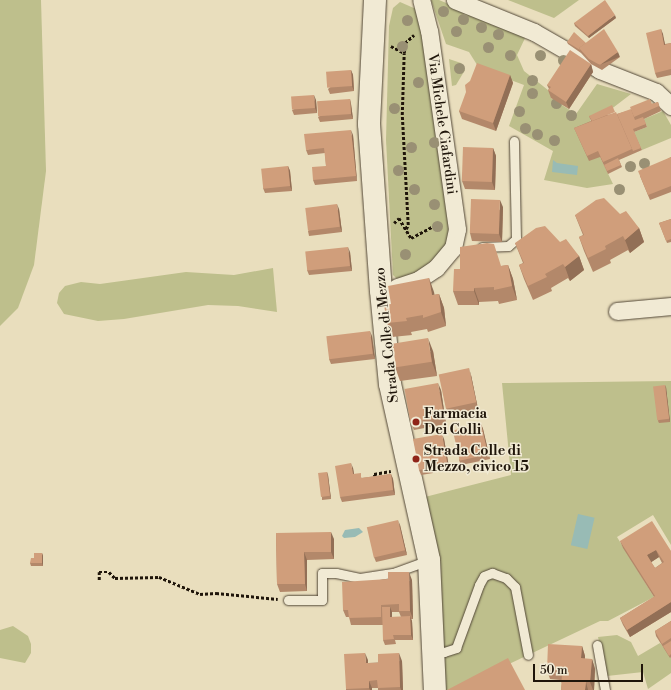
<!DOCTYPE html>
<style>
body{margin:0}
#map{position:relative;width:671px;height:690px;overflow:hidden;background:#e9debd;font-family:"Libre Bodoni",serif}
div>[style]{position:absolute}
[style*='--x']{left:calc(var(--x)*1px);top:calc(var(--y)*1px);width:calc(var(--w)*1px);rotate:calc(var(--a)*1deg)}
.green>*{inset:0;background:#bebf8c}
.water>*{inset:0;background:#98bbb5;transform-origin:0 0}
.path>*{height:2.5px;margin-top:-1.25px;transform-origin:0;background:repeating-linear-gradient(90deg,#1f150a 0 3px,transparent 0 5px)}
.roads{filter:drop-shadow(0 0 1px #524737) drop-shadow(0 0 1px #524737)}
.service>*{height:9px;margin:-4.5px;padding:0 4.5px;transform-origin:4.5px;border-radius:4.5px;background:#f1ead4}
.minor>*{height:17px;margin:-8.5px;padding:0 8.5px;transform-origin:8.5px;border-radius:8.5px;background:#f1ead4}
.tertiary>*{height:22px;margin:-11px;padding:0 11px;transform-origin:11px;border-radius:11px;background:#f1ead4}
.trees>*{width:11px;height:11px;margin:-5.5px;border-radius:50%;background:#999074}
.wall>*{inset:0;background:#b3886a}
.shaded-wall>*{inset:0;background:#926f56;transform-origin:0 0}
.building>*{inset:0;background:#d09e7b;transform-origin:0 0}
.dots>*{width:11px;height:11px;translate:-50% -50%;box-sizing:border-box;border:2px solid #f1ead4;border-radius:50%}
span{translate:-50% -50%;white-space:nowrap;text-align:center;line-height:1.15;-webkit-text-stroke:3px #f1ead4;paint-order:stroke}
.street-label{font-size:14px;color:#1f150a}
.poi-label{font-size:14px;color:#1f150a;font-weight:700}
.left{translate:0 -50%;text-align:left}
.scale{position:absolute;left:533px;top:664px;width:110px;height:18px;box-sizing:border-box;border:2px solid #1f150a;border-top:0;padding-left:5px;font-size:12px;line-height:14px;white-space:nowrap;color:#1f150a;-webkit-text-stroke:3px #f1ead4;paint-order:stroke}
</style>
<div id="map">
<div class="green">
<div style="clip-path:polygon(0 0,41px 0,46px 171px,34px 265px,18px 308px,0 326px)"></div>
<div style="clip-path:polygon(431px 0,439px 0,526px 36px,517px 55px,524px 71px,553px 94px,551px 98px,576px 114px,597px 84px,631px 94px,614px 107px,590px 119px,600px 157px,613px 184px,587px 188px,544px 180px,553px 151px,509px 126px,524px 85px,479px 68px,469px 52px,446px 44px)"></div>
<div style="clip-path:polygon(508px 0,579px 0,554px 18px)"></div>
<div style="clip-path:polygon(400px 2px,416px 9px,424px 23px,452px 226px,445px 248px,418px 273px,397px 279px,393px 275px,386px 140px,389px 26px,393px 8px)"></div>
<div style="clip-path:polygon(449px 59px,461px 63px,465px 70px,456px 85px,452px 86px)"></div>
<div style="clip-path:polygon(663px 111px,671px 125px,671px 138px,642px 150px,634px 132px,647px 127px,644px 119px)"></div>
<div style="clip-path:polygon(273px 268px,277px 312px,238px 306px,208px 305px,124px 319px,98px 321px,64px 314px,57px 303px,59px 293px,65px 286px,81px 282px,100px 284px,186px 272px,234px 275px)"></div>
<div style="clip-path:polygon(671px 381px,671px 545px,653px 515px,617px 537px,654px 597px,608px 621px,600px 621px,454px 690px,443px 690px,421px 498px,511px 475px,502px 383px)"></div>
<div style="clip-path:polygon(13px 626px,28px 636px,31px 644px,31px 653px,25px 663px,0 658px,0 630px)"></div>
<div style="clip-path:polygon(617px 635px,631px 642px,638px 656px,660px 643px,671px 657px,671px 673px,648px 689px,643px 672px,607px 676px,598px 637px)"></div>
</div>
<div class="water">
<div style="clip-path:polygon(553px 160px,557px 163px,578px 166px,577px 175px,552px 172px)"></div>
<div style="left:578px;top:514px;width:17px;height:32px;rotate:13deg"></div>
<div style="clip-path:polygon(359px 528px,363px 532px,355px 537px,344px 538px,342px 536px,345px 530px)"></div>
</div>
<div class="path">
<div style="--x:391;--y:46;--w:15;--a:28"></div>
<div style="--x:394;--y:223;--w:7;--a:-45"></div>
<div style="--x:399;--y:218;--w:23;--a:59"></div>
<div style="--x:411;--y:238;--w:30;--a:-28"></div>
<div style="--x:437;--y:224;--w:5;--a:37"></div>
<div style="--x:406;--y:229;--w:4;--a:-63"></div>
<div style="--x:408;--y:225;--w:110;--a:-93.1"></div>
<div style="--x:402;--y:115;--w:62;--a:-88.2"></div>
<div style="--x:404;--y:53;--w:10;--a:-84"></div>
<div style="--x:405;--y:43;--w:12;--a:-42"></div>
<div style="--x:375;--y:477;--w:3;--a:-108"></div>
<div style="--x:374;--y:474;--w:17;--a:-10"></div>
<div style="--x:99;--y:580;--w:8;--a:-90"></div>
<div style="--x:99;--y:572;--w:10;--a:0"></div>
<div style="--x:109;--y:572;--w:8;--a:45"></div>
<div style="--x:115;--y:578;--w:44;--a:-1.3"></div>
<div style="--x:159;--y:577;--w:44;--a:22.5"></div>
<div style="--x:200;--y:594;--w:16;--a:-4"></div>
<div style="--x:216;--y:593;--w:62;--a:5.5"></div>
</div>
<div class="roads">
<div class="service">
<div style="--x:482;--y:247;--w:26;--a:-2"></div>
<div style="--x:508;--y:246;--w:11;--a:-41"></div>
<div style="--x:516;--y:239;--w:98;--a:-91.2"></div>
<div style="--x:288;--y:600;--w:34;--a:0"></div>
<div style="--x:322;--y:600;--w:27;--a:-90"></div>
<div style="--x:322;--y:573;--w:14;--a:0"></div>
<div style="--x:336;--y:573;--w:25;--a:12"></div>
<div style="--x:360;--y:578;--w:36;--a:-9"></div>
<div style="--x:396;--y:572;--w:35;--a:-20"></div>
<div style="--x:597;--y:645;--w:46;--a:79.9"></div>
<div style="--x:435;--y:651;--w:9;--a:6"></div>
<div style="--x:444;--y:652;--w:13;--a:-18"></div>
<div style="--x:456;--y:648;--w:67;--a:-69.9"></div>
<div style="--x:479;--y:585;--w:10;--a:-61"></div>
<div style="--x:484;--y:576;--w:9;--a:-21"></div>
<div style="--x:492;--y:573;--w:15;--a:20"></div>
<div style="--x:506;--y:578;--w:13;--a:45"></div>
<div style="--x:515;--y:587;--w:69;--a:79.2"></div>
</div>
<div class="minor">
<div style="--x:455;--y:0;--w:85;--a:22.1"></div>
<div style="--x:534;--y:32;--w:76;--a:29.9"></div>
<div style="--x:600;--y:70;--w:60;--a:21.4"></div>
<div style="--x:656;--y:92;--w:21;--a:43"></div>
<div style="--x:397;--y:287;--w:22;--a:-18"></div>
<div style="--x:418;--y:280;--w:22;--a:-34"></div>
<div style="--x:436;--y:268;--w:26;--a:-50"></div>
<div style="--x:453;--y:248;--w:19;--a:-78"></div>
<div style="--x:457;--y:229;--w:200;--a:-98"></div>
<div style="--x:429;--y:31;--w:32;--a:-104"></div>
<div style="--x:617;--y:311;--w:54;--a:-5.3"></div>
</div>
<div class="tertiary">
<div style="--x:375;--y:0;--w:124;--a:92.8"></div>
<div style="--x:369;--y:124;--w:167;--a:85.9"></div>
<div style="--x:381;--y:291;--w:93;--a:84.5"></div>
<div style="--x:390;--y:384;--w:180;--a:77.5"></div>
<div style="--x:429;--y:560;--w:130;--a:87.4"></div>
</div>
</div>
<div class="trees">
<div style="left:443px;top:11px"></div>
<div style="left:463px;top:19px"></div>
<div style="left:407px;top:20px"></div>
<div style="left:481px;top:27px"></div>
<div style="left:456px;top:31px"></div>
<div style="left:498px;top:34px"></div>
<div style="left:402px;top:46px"></div>
<div style="left:488px;top:47px"></div>
<div style="left:510px;top:55px"></div>
<div style="left:540px;top:55px"></div>
<div style="left:563px;top:60px"></div>
<div style="left:459px;top:68px"></div>
<div style="left:532px;top:80px"></div>
<div style="left:418px;top:82px"></div>
<div style="left:532px;top:93px"></div>
<div style="left:556px;top:103px"></div>
<div style="left:394px;top:108px"></div>
<div style="left:519px;top:111px"></div>
<div style="left:571px;top:115px"></div>
<div style="left:525px;top:128px"></div>
<div style="left:537px;top:134px"></div>
<div style="left:554px;top:140px"></div>
<div style="left:434px;top:142px"></div>
<div style="left:411px;top:147px"></div>
<div style="left:644px;top:163px"></div>
<div style="left:630px;top:166px"></div>
<div style="left:398px;top:170px"></div>
<div style="left:414px;top:189px"></div>
<div style="left:619px;top:189px"></div>
<div style="left:434px;top:204px"></div>
<div style="left:437px;top:226px"></div>
<div style="left:405px;top:254px"></div>
</div>
<div class="wall">
<div style="clip-path:polygon(616px 18px,589px 38px,575px 26px,574px 23px)"></div>
<div style="clip-path:polygon(661px 29px,665px 44px,671px 43px,671px 75px,657px 78px,655px 73px)"></div>
<div style="clip-path:polygon(567px 42px,586px 43px,620px 57px,602px 70px,591px 64px,581px 53px,568px 44px)"></div>
<div style="clip-path:polygon(591px 64px,593px 72px,569px 109px,551px 98px,548px 90px,549px 89px,547px 85px)"></div>
<div style="clip-path:polygon(351px 70px,353px 75px,354px 91px,330px 94px,328px 89px)"></div>
<div style="clip-path:polygon(510px 75px,513px 83px,496px 131px,462px 119px,459px 111px)"></div>
<div style="clip-path:polygon(350px 99px,351px 104px,353px 119px,320px 122px,318px 117px)"></div>
<div style="clip-path:polygon(316px 100px,317px 113px,294px 115px,292px 110px)"></div>
<div style="clip-path:polygon(658px 102px,661px 111px,644px 119px,647px 127px,634px 132px,642px 150px,619px 160px,622px 167px,608px 174px,600px 157px,589px 161px,574px 128px,591px 121px,589px 116px,617px 114px)"></div>
<div style="clip-path:polygon(353px 135px,357px 181px,315px 185px,313px 180px,326px 166px,325px 153px,308px 155px,306px 150px)"></div>
<div style="clip-path:polygon(493px 148px,496px 156px,495px 190px,465px 189px,462px 181px)"></div>
<div style="clip-path:polygon(671px 157px,671px 192px,650px 200px,640px 176px)"></div>
<div style="clip-path:polygon(288px 166px,290px 171px,292px 191px,265px 193px,263px 188px)"></div>
<div style="clip-path:polygon(503px 207px,502px 242px,472px 241px,470px 233px)"></div>
<div style="clip-path:polygon(339px 209px,342px 232px,309px 236px,308px 231px)"></div>
<div style="clip-path:polygon(620px 214px,639px 228px,644px 242px,630px 253px,628px 250px,610px 260px,611px 263px,593px 272px,584px 251px,579px 237px,583px 235px,575px 215px)"></div>
<div style="clip-path:polygon(671px 219px,671px 242px,667px 243px,659px 223px)"></div>
<div style="clip-path:polygon(560px 242px,579px 256px,584px 270px,570px 281px,568px 278px,551px 288px,552px 291px,533px 300px,524px 279px,519px 265px,523px 263px,515px 243px)"></div>
<div style="clip-path:polygon(350px 252px,352px 271px,309px 275px,307px 270px)"></div>
<div style="clip-path:polygon(508px 265px,513px 279px,517px 300px,499px 304px,498px 301px,479px 302px,479px 305px,458px 305px,453px 291px,501px 266px)"></div>
<div style="clip-path:polygon(429px 278px,434px 295px,439px 294px,444px 308px,446px 326px,428px 332px,427px 329px,411px 332px,412px 335px,392px 337px,387px 323px,391px 304px)"></div>
<div style="clip-path:polygon(372px 336px,375px 359px,331px 364px,329px 359px)"></div>
<div style="clip-path:polygon(433px 351px,437px 376px,400px 381px,395px 367px)"></div>
<div style="clip-path:polygon(471px 375px,478px 409px,449px 415px,446px 408px)"></div>
<div style="clip-path:polygon(666px 387px,670px 422px,659px 423px,658px 421px)"></div>
<div style="clip-path:polygon(441px 390px,446px 424px,414px 430px,411px 423px)"></div>
<div style="clip-path:polygon(481px 424px,483px 429px,490px 459px,461px 465px,459px 460px)"></div>
<div style="clip-path:polygon(444px 439px,449px 467px,432px 470px,433px 473px,421px 475px,419px 470px)"></div>
<div style="clip-path:polygon(353px 468px,354px 474px,362px 478px,391px 474px,393px 479px,395px 495px,342px 502px,340px 497px)"></div>
<div style="clip-path:polygon(327px 472px,328px 475px,331px 499px,322px 500px,322px 497px)"></div>
<div style="clip-path:polygon(400px 525px,407px 555px,376px 562px,374px 557px)"></div>
<div style="clip-path:polygon(276px 533px,334px 539px,334px 559px,307px 560px,307px 591px,280px 592px,277px 584px)"></div>
<div style="clip-path:polygon(evenodd,620px 541px,671px 551px,671px 612px,630px 637px,623px 625px,620px 618px,654px 597px,623px 548px,620px 541px,659px 557px,662px 563px,655px 568px,651px 562px,659px 557px)"></div>
<div style="clip-path:polygon(42px 553px,43px 556px,43px 566px,31px 566px,30px 563px,34px 558px)"></div>
<div style="clip-path:polygon(evenodd,412px 580px,413px 619px,411px 619px,412px 621px,413px 640px,395px 640px,396px 644px,385px 645px,383px 640px,383px 625px,351px 625px,349px 617px,346px 617px,343px 610px,412px 580px,392px 612px,399px 612px,401px 617px,392px 617px,392px 612px)"></div>
<div style="clip-path:polygon(671px 621px,671px 657px,670px 658px,656px 636px,655px 631px)"></div>
<div style="clip-path:polygon(582px 646px,585px 656px,585px 659px,592px 659px,595px 669px,594px 690px,561px 690px,562px 683px,560px 680px,550px 679px,547px 670px)"></div>
<div style="clip-path:polygon(368px 660px,368px 663px,402px 661px,403px 690px,378px 690px,378px 688px,372px 688px,372px 690px,346px 690px,346px 689px)"></div>
</div>
<div class="shaded-wall">
<div style="clip-path:polygon(615px 15px,616px 18px,589px 38px,588px 36px)"></div>
<div style="clip-path:polygon(661px 29px,663px 34px,666px 50px,664px 45px)"></div>
<div style="left:618px;top:52px;width:5px;height:22px;rotate:68deg"></div>
<div style="clip-path:polygon(591px 64px,593px 72px,569px 109px,566px 102px)"></div>
<div style="clip-path:polygon(351px 70px,353px 75px,354px 91px,352px 86px)"></div>
<div style="clip-path:polygon(510px 75px,513px 83px,496px 131px,493px 123px)"></div>
<div style="clip-path:polygon(314px 95px,316px 100px,317px 113px,315px 108px)"></div>
<div style="clip-path:polygon(350px 99px,351px 104px,353px 119px,351px 114px)"></div>
<div style="clip-path:polygon(351px 130px,353px 135px,357px 181px,356px 176px)"></div>
<div style="clip-path:polygon(493px 148px,496px 156px,495px 190px,492px 182px)"></div>
<div style="clip-path:polygon(288px 166px,290px 171px,292px 191px,290px 186px)"></div>
<div style="clip-path:polygon(500px 200px,503px 207px,502px 242px,499px 234px)"></div>
<div style="clip-path:polygon(337px 204px,339px 209px,342px 232px,340px 227px)"></div>
<div style="clip-path:polygon(639px 228px,644px 242px,630px 253px,625px 240px)"></div>
<div style="clip-path:polygon(348px 247px,350px 252px,352px 271px,350px 266px)"></div>
<div style="clip-path:polygon(579px 256px,584px 270px,570px 281px,565px 267px)"></div>
<div style="clip-path:polygon(508px 265px,513px 279px,517px 300px,512px 286px)"></div>
<div style="clip-path:polygon(429px 278px,434px 292px,437px 309px,432px 295px)"></div>
<div style="clip-path:polygon(474px 288px,479px 302px,479px 305px,474px 291px)"></div>
<div style="clip-path:polygon(439px 294px,444px 308px,446px 326px,441px 312px)"></div>
<div style="clip-path:polygon(370px 331px,372px 336px,375px 359px,373px 354px)"></div>
<div style="clip-path:polygon(428px 338px,433px 351px,437px 376px,432px 362px)"></div>
<div style="clip-path:polygon(469px 368px,471px 375px,478px 409px,476px 402px)"></div>
<div style="clip-path:polygon(438px 383px,441px 390px,446px 424px,444px 416px)"></div>
<div style="clip-path:polygon(665px 385px,666px 387px,670px 422px,669px 419px)"></div>
<div style="clip-path:polygon(481px 424px,483px 429px,490px 459px,488px 454px)"></div>
<div style="clip-path:polygon(442px 434px,444px 439px,449px 467px,447px 462px)"></div>
<div style="clip-path:polygon(351px 463px,353px 468px,355px 480px,353px 474px)"></div>
<div style="clip-path:polygon(327px 472px,328px 475px,331px 499px,330px 496px)"></div>
<div style="clip-path:polygon(391px 474px,393px 479px,395px 495px,393px 490px)"></div>
<div style="clip-path:polygon(398px 520px,400px 525px,407px 555px,405px 550px)"></div>
<div style="clip-path:polygon(331px 532px,334px 539px,334px 559px,331px 552px)"></div>
<div style="clip-path:polygon(656px 550px,659px 557px,650px 563px,647px 555px)"></div>
<div style="clip-path:polygon(304px 552px,307px 560px,307px 591px,305px 584px)"></div>
<div style="clip-path:polygon(42px 553px,43px 556px,43px 566px,42px 563px)"></div>
<div style="clip-path:polygon(409px 572px,412px 580px,413px 619px,410px 611px)"></div>
<div style="clip-path:polygon(671px 602px,671px 612px,630px 637px,627px 630px)"></div>
<div style="clip-path:polygon(390px 607px,392px 612px,392px 622px,390px 617px)"></div>
<div style="clip-path:polygon(410px 616px,412px 621px,413px 640px,411px 635px)"></div>
<div style="clip-path:polygon(582px 646px,585px 656px,585px 668px,581px 658px)"></div>
<div style="clip-path:polygon(365px 653px,368px 660px,368px 671px,366px 663px)"></div>
<div style="clip-path:polygon(399px 653px,402px 661px,403px 690px,401px 690px,400px 687px)"></div>
<div style="clip-path:polygon(592px 659px,595px 669px,594px 690px,593px 690px,590px 682px)"></div>
<div style="clip-path:polygon(369px 681px,372px 688px,372px 690px,370px 690px,369px 688px)"></div>
<div style="clip-path:polygon(586px 682px,588px 690px,585px 690px)"></div>
</div>
<div class="building">
<div style="clip-path:polygon(605px 0,615px 15px,588px 36px,574px 23px)"></div>
<div style="clip-path:polygon(604px 29px,618px 52px,600px 65px,589px 59px,579px 48px)"></div>
<div style="clip-path:polygon(661px 29px,664px 45px,671px 43px,671px 69px,655px 73px,646px 33px)"></div>
<div style="clip-path:polygon(574px 32px,586px 43px,579px 48px,580px 50px,567px 42px)"></div>
<div style="clip-path:polygon(570px 50px,591px 64px,566px 102px,548px 90px,551px 87px,547px 85px)"></div>
<div style="clip-path:polygon(477px 63px,510px 75px,493px 123px,459px 111px,466px 92px,465px 85px,470px 81px)"></div>
<div style="left:351px;top:70px;width:16px;height:25px;rotate:86deg"></div>
<div style="left:314px;top:95px;width:13px;height:23px;rotate:86deg"></div>
<div style="left:350px;top:99px;width:15px;height:33px;rotate:86deg"></div>
<div style="clip-path:polygon(650px 99px,652px 104px,658px 102px,659px 106px,634px 117px,630px 107px)"></div>
<div style="clip-path:polygon(612px 105px,615px 112px,592px 121px,589px 116px)"></div>
<div style="clip-path:polygon(631px 109px,635px 120px,643px 117px,646px 124px,633px 129px,641px 148px,633px 151px,617px 114px)"></div>
<div style="clip-path:polygon(616px 112px,632px 149px,603px 162px,598px 151px,587px 156px,574px 128px)"></div>
<div style="clip-path:polygon(351px 130px,356px 176px,313px 180px,312px 167px,326px 166px,324px 148px,306px 150px,304px 134px)"></div>
<div style="left:463px;top:147px;width:30px;height:34px;rotate:2deg"></div>
<div style="clip-path:polygon(671px 157px,671px 186px,648px 195px,638px 171px)"></div>
<div style="clip-path:polygon(618px 158px,621px 165px,607px 171px,604px 165px)"></div>
<div style="left:288px;top:166px;width:20px;height:27px;rotate:84deg"></div>
<div style="clip-path:polygon(604px 198px,620px 214px,626px 211px,639px 228px,625px 240px,623px 236px,605px 246px,606px 249px,588px 258px,579px 237px,584px 235px,575px 215px,596px 200px)"></div>
<div style="left:471px;top:199px;width:29px;height:34px;rotate:2deg"></div>
<div style="left:337px;top:204px;width:23px;height:32px;rotate:83deg"></div>
<div style="clip-path:polygon(671px 219px,671px 239px,666px 241px,659px 223px)"></div>
<div style="clip-path:polygon(545px 226px,560px 242px,566px 239px,579px 256px,565px 267px,563px 264px,545px 274px,547px 277px,528px 286px,519px 265px,524px 263px,515px 243px,536px 228px)"></div>
<div style="clip-path:polygon(487px 243px,494px 244px,501px 266px,508px 265px,512px 286px,494px 290px,494px 287px,474px 288px,474px 291px,453px 291px,454px 269px,460px 269px,460px 247px)"></div>
<div style="left:348px;top:247px;width:19px;height:43px;rotate:84deg"></div>
<div style="clip-path:polygon(429px 278px,432px 295px,439px 294px,441px 312px,423px 318px,423px 315px,406px 318px,407px 321px,387px 323px,384px 305px,391px 304px,388px 286px)"></div>
<div style="left:370px;top:331px;width:23px;height:44px;rotate:83deg"></div>
<div style="left:428px;top:338px;width:24px;height:36px;rotate:81deg"></div>
<div style="left:469px;top:368px;width:35px;height:31px;rotate:78deg"></div>
<div style="left:438px;top:383px;width:34px;height:34px;rotate:80deg"></div>
<div style="left:665px;top:385px;width:34px;height:12px;rotate:83deg"></div>
<div style="left:481px;top:424px;width:31px;height:29px;rotate:77deg"></div>
<div style="clip-path:polygon(442px 434px,447px 462px,430px 465px,431px 468px,419px 470px,413px 439px)"></div>
<div style="clip-path:polygon(351px 463px,353px 474px,361px 473px,361px 478px,391px 474px,393px 490px,340px 497px,335px 466px)"></div>
<div style="left:327px;top:472px;width:24px;height:9px;rotate:83deg"></div>
<div style="left:398px;top:520px;width:31px;height:32px;rotate:77deg"></div>
<div style="clip-path:polygon(evenodd,652px 521px,671px 551px,671px 602px,627px 630px,620px 618px,655px 596px,620px 541px,652px 521px,656px 550px,664px 562px,655px 568px,647px 555px,656px 550px)"></div>
<div style="clip-path:polygon(331px 532px,331px 552px,304px 552px,305px 584px,277px 584px,276px 533px)"></div>
<div style="clip-path:polygon(34px 553px,42px 553px,42px 563px,30px 563px,31px 558px,34px 558px)"></div>
<div style="clip-path:polygon(388px 572px,409px 572px,410px 611px,399px 611px,399px 604px,381px 605px,381px 617px,349px 618px,348px 610px,343px 610px,342px 582px,388px 579px)"></div>
<div style="clip-path:polygon(382px 607px,390px 607px,390px 617px,410px 616px,411px 635px,393px 635px,394px 639px,383px 640px)"></div>
<div style="clip-path:polygon(671px 621px,671px 638px,662px 644px,655px 631px)"></div>
<div style="clip-path:polygon(671px 641px,671px 654px,669px 656px,663px 646px)"></div>
<div style="clip-path:polygon(548px 644px,582px 646px,581px 658px,592px 659px,590px 682px,586px 682px,585px 690px,561px 690px,562px 674px,558px 673px,558px 670px,547px 670px)"></div>
<div style="clip-path:polygon(365px 653px,366px 663px,378px 663px,378px 654px,399px 653px,400px 687px,378px 688px,377px 680px,369px 681px,369px 688px,346px 689px,344px 654px)"></div>
<div style="clip-path:polygon(508px 658px,525px 690px,447px 690px)"></div>
</div>
<div class="dots">
<div style="left:416px;top:422px;background:#8f2418"></div>
<div style="left:416px;top:459px;background:#8f2418"></div>
</div>
<div class="street-label">
<span style="left:442px;top:124px;rotate:82deg">Via Michele Ciafardini</span>
<span style="left:387px;top:335px;rotate:-96deg">Strada Colle di Mezzo</span>
</div>
<div class="poi-label">
<span class="left" style="left:424px;top:422px">Farmacia<br>Dei Colli</span>
<span class="left" style="left:424px;top:459px">Strada Colle di<br>Mezzo, civico 15</span>
</div>
<div class="scale">50 m</div>
</div>
